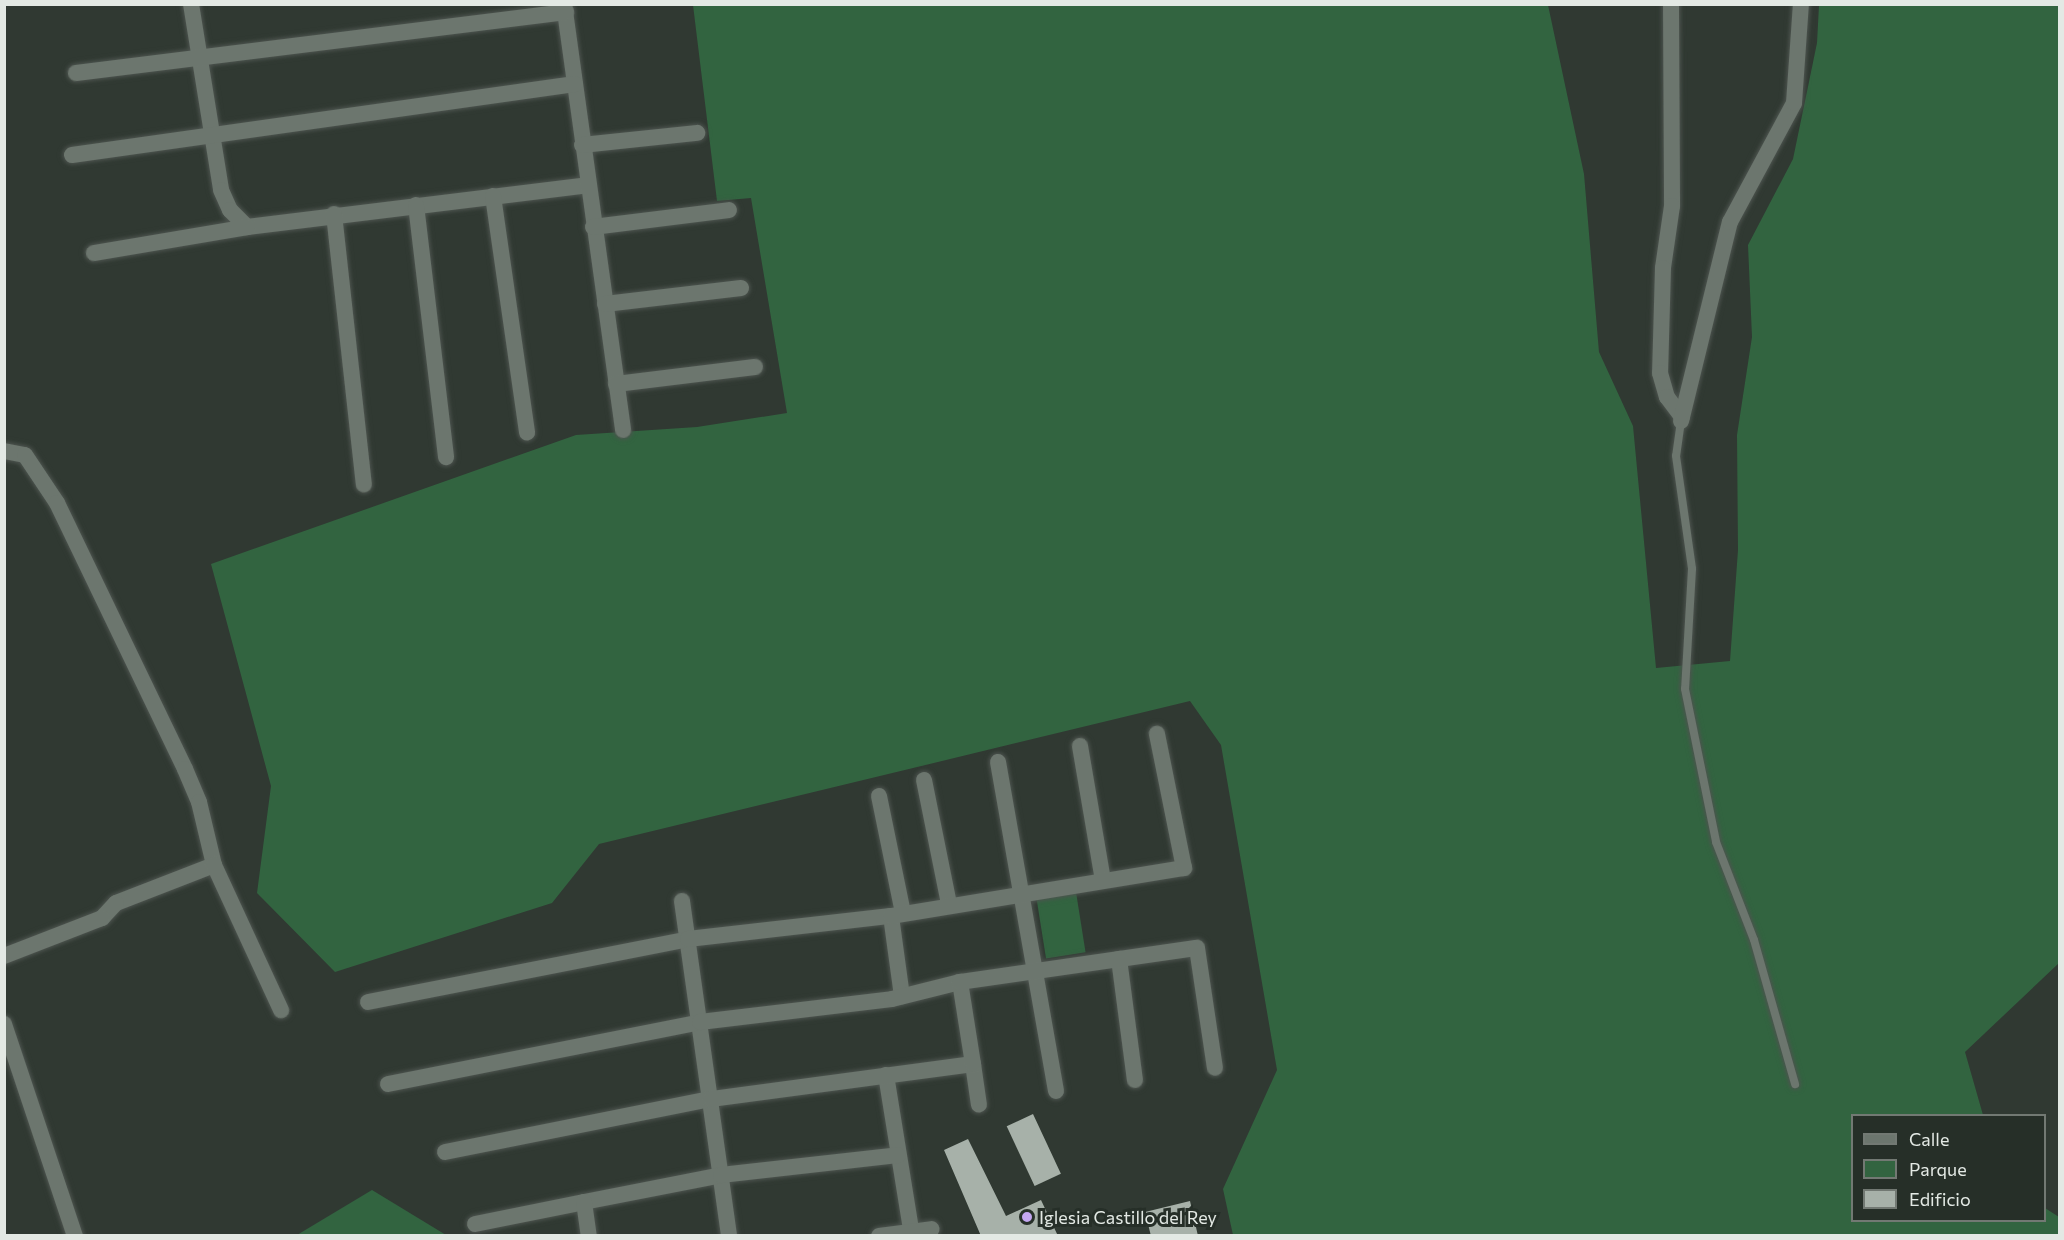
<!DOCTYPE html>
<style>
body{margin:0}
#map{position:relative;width:2064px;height:1240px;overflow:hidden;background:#303932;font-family:Commissioner,sans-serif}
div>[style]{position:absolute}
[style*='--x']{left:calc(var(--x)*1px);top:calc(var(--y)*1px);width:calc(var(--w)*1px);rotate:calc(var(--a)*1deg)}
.green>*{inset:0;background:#326440;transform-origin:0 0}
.building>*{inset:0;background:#a7b1a9;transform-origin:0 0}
.roads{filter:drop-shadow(0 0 2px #4d544f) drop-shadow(0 0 2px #4d544f)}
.lane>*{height:8px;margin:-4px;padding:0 4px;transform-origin:4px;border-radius:4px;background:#6c766e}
.street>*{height:16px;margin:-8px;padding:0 8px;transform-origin:8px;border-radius:8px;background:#6c766e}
.dots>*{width:16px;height:16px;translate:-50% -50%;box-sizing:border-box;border:3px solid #262f28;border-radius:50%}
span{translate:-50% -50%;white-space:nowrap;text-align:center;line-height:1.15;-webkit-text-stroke:6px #262f28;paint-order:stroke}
.poi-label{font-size:18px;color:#e3e9e4}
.left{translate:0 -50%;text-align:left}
.frame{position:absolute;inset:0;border:6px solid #e3e9e4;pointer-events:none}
.legend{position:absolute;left:1851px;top:1114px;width:195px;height:108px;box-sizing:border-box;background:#262f28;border:2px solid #727973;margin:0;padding:8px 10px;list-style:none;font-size:18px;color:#e3e9e4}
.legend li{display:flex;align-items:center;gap:12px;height:30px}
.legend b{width:30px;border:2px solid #727973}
</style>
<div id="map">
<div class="green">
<div style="clip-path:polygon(693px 5px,1548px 5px,1584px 174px,1599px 352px,1633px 426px,1656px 668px,1730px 661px,1738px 550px,1737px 435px,1752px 337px,1748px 245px,1793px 159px,1817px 43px,1819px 5px,2059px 5px,2059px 963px,1965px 1052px,1983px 1115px,1852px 1116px,1852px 1220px,2044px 1220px,2045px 1208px,2059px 1217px,2059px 1235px,1233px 1235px,1223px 1189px,1277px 1070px,1221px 745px,1190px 701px,599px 844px,552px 903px,335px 972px,257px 893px,271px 786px,211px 564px,576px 435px,697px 427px,787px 413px,751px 198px,717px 201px)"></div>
<div style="left:1076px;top:892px;width:61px;height:40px;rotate:81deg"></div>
<div style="clip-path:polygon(372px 1190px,446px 1235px,297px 1235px)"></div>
</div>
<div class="building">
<div style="left:1033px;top:1114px;width:66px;height:29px;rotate:65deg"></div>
<div style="clip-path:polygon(968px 1139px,1006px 1216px,1041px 1200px,1058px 1236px,981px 1236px,944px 1150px)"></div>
<div style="clip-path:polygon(1190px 1201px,1198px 1236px,1151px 1236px,1145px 1212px)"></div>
</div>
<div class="roads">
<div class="lane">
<div style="--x:1681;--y:421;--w:35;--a:98"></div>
<div style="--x:1676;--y:456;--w:114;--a:81.9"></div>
<div style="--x:1692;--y:569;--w:120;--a:93.3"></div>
<div style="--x:1685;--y:689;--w:156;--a:78.5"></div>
<div style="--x:1716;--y:842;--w:105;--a:68.8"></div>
<div style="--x:1754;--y:940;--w:150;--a:74.1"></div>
</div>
<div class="street">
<div style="--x:191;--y:4;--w:188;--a:80.8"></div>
<div style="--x:221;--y:190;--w:22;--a:66"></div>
<div style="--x:230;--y:210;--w:24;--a:45"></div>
<div style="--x:247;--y:227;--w:343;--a:-7"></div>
<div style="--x:564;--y:4;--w:430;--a:82.1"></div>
<div style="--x:1671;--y:4;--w:202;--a:89.7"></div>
<div style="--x:1672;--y:206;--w:63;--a:98.3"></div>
<div style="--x:1663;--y:268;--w:105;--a:91.6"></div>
<div style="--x:1660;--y:373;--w:25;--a:74"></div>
<div style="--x:1667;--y:397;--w:25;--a:53"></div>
<div style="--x:76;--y:73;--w:494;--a:-7.1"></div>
<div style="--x:582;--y:145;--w:116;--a:-6"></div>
<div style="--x:72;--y:155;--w:508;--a:-8.03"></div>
<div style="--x:493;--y:196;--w:239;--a:81.8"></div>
<div style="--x:416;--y:205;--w:254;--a:83.2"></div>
<div style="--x:334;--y:214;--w:272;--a:83.7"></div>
<div style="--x:593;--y:227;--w:137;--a:-7.1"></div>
<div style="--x:94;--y:253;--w:155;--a:-9.6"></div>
<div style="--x:605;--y:304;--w:137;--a:-6.7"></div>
<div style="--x:616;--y:384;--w:140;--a:-7"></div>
<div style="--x:1681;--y:421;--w:205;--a:-76.2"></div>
<div style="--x:1730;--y:222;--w:135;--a:-61.7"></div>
<div style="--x:1794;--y:103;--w:99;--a:-86"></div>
<div style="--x:4;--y:451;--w:21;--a:11"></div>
<div style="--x:25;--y:455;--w:58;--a:56.3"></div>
<div style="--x:57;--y:503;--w:295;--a:64.3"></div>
<div style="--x:185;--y:769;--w:36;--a:67"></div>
<div style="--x:199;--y:802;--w:65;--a:76.6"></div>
<div style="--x:214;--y:865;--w:105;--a:158.8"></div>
<div style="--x:116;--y:903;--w:21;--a:133"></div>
<div style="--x:102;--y:918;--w:105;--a:158.8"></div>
<div style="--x:1080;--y:746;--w:136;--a:80.3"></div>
<div style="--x:998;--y:762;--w:334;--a:80"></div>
<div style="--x:924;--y:780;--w:126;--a:78.6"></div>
<div style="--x:879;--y:796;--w:119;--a:78.4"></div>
<div style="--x:214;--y:865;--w:160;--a:65.2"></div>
<div style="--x:682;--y:901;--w:338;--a:82"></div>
<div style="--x:891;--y:916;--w:81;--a:82.2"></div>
<div style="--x:1119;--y:959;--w:122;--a:82.5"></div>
<div style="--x:368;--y:1002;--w:326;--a:-11.1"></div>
<div style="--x:688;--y:939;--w:204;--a:-6.5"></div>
<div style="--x:891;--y:916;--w:297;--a:-9.3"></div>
<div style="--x:1184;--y:868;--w:137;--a:-101.4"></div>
<div style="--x:4;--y:1024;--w:224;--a:71.5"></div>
<div style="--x:973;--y:1064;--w:41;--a:81.7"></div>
<div style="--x:886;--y:1075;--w:163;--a:80.8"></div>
<div style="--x:388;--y:1084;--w:318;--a:-11.2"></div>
<div style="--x:700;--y:1022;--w:193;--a:-6.8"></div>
<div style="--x:892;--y:999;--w:70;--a:-14"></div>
<div style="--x:445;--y:1152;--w:271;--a:-11.3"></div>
<div style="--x:711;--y:1099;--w:264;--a:-7.6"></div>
<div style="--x:973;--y:1064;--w:83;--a:-99"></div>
<div style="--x:960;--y:982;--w:239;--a:-8.2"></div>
<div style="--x:1197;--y:948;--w:121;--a:81.5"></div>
<div style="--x:584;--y:1202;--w:140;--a:-11.1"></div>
<div style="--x:721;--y:1175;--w:178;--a:-6.4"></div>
<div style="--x:475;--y:1224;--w:111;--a:-11.4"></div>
<div style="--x:584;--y:1202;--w:34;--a:82"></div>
<div style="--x:879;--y:1236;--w:53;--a:-7.5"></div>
</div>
</div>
<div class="dots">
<div style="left:1027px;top:1217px;background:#c4a7f1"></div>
</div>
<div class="poi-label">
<span class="left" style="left:1039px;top:1217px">Iglesia Castillo del Rey</span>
</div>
<div class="frame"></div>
<ul class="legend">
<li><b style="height:8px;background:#6c766e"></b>Calle</li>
<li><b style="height:16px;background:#326440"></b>Parque</li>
<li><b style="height:16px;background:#a7b1a9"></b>Edificio</li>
</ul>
</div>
